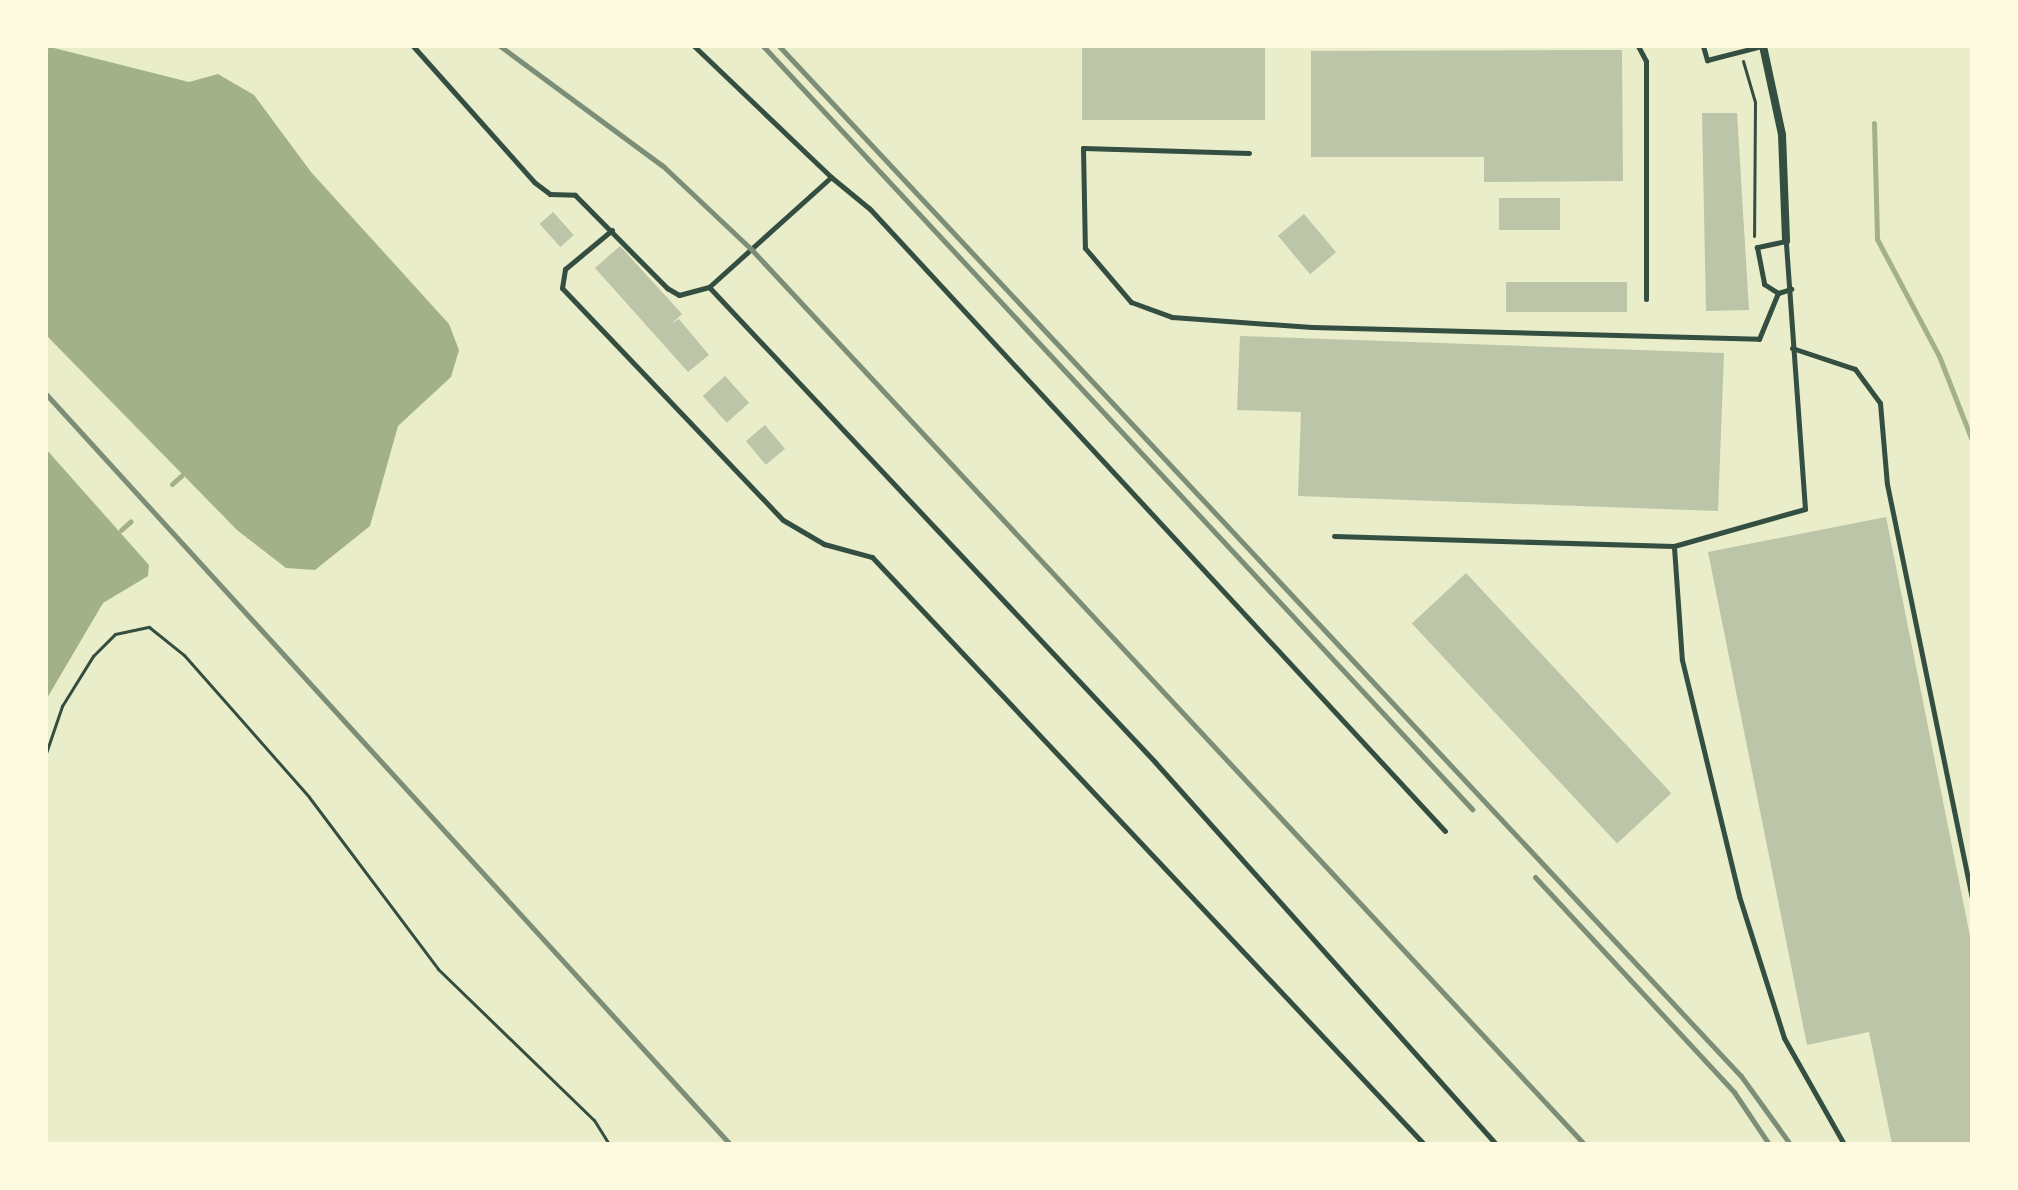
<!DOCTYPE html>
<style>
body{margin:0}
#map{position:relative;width:2018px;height:1190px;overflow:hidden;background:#e9edc9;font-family:"DejaVu Sans",sans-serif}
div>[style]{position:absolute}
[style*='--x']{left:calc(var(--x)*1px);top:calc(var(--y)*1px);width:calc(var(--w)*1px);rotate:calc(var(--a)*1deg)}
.water>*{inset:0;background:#a3b18a}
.stream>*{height:5px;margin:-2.5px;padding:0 2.5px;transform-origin:2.5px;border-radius:2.5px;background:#a3b18a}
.building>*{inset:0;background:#bcc5a7;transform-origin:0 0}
.path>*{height:3px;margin:-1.5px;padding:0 1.5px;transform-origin:1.5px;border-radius:1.5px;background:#344e41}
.service>*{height:5px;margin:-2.5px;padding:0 2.5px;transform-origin:2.5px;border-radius:2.5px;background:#344e41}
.minor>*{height:8px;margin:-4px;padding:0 4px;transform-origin:4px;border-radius:4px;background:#344e41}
.rail>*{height:5px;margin:-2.5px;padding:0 2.5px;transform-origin:2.5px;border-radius:2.5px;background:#7c8e77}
span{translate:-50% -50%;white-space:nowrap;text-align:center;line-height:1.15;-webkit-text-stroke:8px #fefae0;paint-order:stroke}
.frame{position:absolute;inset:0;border:48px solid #fefae0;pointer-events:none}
</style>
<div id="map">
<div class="water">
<div style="clip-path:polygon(46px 46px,189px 82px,218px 74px,254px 95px,311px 172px,449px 324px,459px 350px,451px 377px,398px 426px,370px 526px,315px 570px,286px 568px,237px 530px,46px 335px)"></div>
<div style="clip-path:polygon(46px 449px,149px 565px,148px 576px,103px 603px,46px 700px)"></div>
</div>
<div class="stream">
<div style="--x:1874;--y:123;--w:116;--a:88.5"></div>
<div style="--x:1877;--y:239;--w:132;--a:62.1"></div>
<div style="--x:1939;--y:356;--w:90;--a:68.6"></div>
<div style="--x:172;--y:484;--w:13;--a:-42"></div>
<div style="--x:121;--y:530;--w:13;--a:-42"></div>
</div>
<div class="building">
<div style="left:1082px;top:46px;width:183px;height:74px"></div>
<div style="clip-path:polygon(1622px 50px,1623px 181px,1484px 182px,1484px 157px,1311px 157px,1311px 51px)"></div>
<div style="clip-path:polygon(1702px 113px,1737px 113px,1749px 310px,1706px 311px)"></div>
<div style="left:1499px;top:198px;width:61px;height:32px"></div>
<div style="left:553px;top:212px;width:31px;height:18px;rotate:48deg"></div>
<div style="left:1304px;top:214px;width:50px;height:34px;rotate:50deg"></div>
<div style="clip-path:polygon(620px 246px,682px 314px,671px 324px,679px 319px,709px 355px,688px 372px,595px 268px)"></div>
<div style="left:1506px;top:282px;width:121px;height:30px"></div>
<div style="clip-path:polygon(1240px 336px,1724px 353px,1718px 511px,1298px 496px,1301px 412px,1237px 410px)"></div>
<div style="left:725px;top:376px;width:36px;height:30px;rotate:48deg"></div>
<div style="left:765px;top:425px;width:31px;height:25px;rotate:50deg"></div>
<div style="clip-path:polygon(1886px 517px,1972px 946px,1972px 1144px,1892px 1144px,1869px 1032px,1807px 1045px,1708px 552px)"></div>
<div style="left:1466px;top:573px;width:301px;height:74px;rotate:47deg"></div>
</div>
<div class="path">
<div style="--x:1743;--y:61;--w:43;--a:73.7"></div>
<div style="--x:1755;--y:102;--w:134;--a:90.4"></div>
<div style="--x:46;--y:753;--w:50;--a:-71.2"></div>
<div style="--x:62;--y:706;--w:59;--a:-58.2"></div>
<div style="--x:93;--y:656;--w:31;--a:-45"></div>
<div style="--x:115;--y:634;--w:35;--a:-12"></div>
<div style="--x:149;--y:627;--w:45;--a:38.7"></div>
<div style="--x:184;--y:655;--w:189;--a:48.6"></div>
<div style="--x:309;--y:797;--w:215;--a:53.1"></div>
<div style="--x:438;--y:969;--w:217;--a:44.1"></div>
<div style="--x:594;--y:1120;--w:28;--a:58"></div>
</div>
<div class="service">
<div style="--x:413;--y:46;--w:182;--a:48.3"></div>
<div style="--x:534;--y:182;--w:20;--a:37"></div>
<div style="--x:550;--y:194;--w:25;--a:2"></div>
<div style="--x:575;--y:195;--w:131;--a:45.3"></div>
<div style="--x:667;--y:288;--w:14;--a:30"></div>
<div style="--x:679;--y:295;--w:31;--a:-15"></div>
<div style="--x:709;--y:287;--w:652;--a:46.8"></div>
<div style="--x:1155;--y:762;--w:512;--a:48.25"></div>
<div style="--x:694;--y:46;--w:190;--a:43.7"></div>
<div style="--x:1638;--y:46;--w:17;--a:62"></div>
<div style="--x:1646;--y:61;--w:238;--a:90"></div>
<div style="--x:1703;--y:46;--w:15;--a:74"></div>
<div style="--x:1707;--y:60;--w:57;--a:-14.3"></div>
<div style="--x:1249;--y:153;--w:166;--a:-178.3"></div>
<div style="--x:1083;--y:148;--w:100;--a:88.9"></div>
<div style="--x:1085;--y:248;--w:71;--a:49.6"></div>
<div style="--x:1131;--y:302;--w:44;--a:20.1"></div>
<div style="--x:1172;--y:317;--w:140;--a:4.1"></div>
<div style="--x:1312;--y:327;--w:447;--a:1.5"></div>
<div style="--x:1759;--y:339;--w:50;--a:-67.6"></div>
<div style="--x:1778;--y:293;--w:14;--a:-17"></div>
<div style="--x:612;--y:230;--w:61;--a:140.3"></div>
<div style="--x:565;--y:269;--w:19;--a:99"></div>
<div style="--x:562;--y:288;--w:320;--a:46.4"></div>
<div style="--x:783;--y:520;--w:48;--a:30.3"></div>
<div style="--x:824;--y:544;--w:50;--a:15.2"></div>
<div style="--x:872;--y:557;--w:806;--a:46.76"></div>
<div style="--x:709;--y:287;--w:164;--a:-42"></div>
<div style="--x:831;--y:177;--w:50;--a:39.4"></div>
<div style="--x:870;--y:209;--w:847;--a:47.25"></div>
<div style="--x:1792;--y:348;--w:66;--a:18.4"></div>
<div style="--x:1855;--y:369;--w:42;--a:53.7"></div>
<div style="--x:1880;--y:403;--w:81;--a:85.1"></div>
<div style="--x:1887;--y:484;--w:422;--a:78.4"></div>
<div style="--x:1334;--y:536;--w:340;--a:1.7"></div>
<div style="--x:1674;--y:546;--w:136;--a:-15.8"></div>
<div style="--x:1805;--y:509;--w:269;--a:-94.1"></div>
<div style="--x:1786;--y:241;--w:30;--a:168"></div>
<div style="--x:1757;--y:247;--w:38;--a:79"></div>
<div style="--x:1764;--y:284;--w:17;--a:33"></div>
<div style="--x:1674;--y:547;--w:113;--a:86"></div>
<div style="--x:1682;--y:660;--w:243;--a:76.4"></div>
<div style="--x:1739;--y:896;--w:149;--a:72.4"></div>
<div style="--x:1784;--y:1038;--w:122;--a:60.5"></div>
</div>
<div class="minor">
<div style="--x:1763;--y:46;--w:91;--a:77.9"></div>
<div style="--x:1782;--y:135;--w:106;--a:87.8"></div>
</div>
<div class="rail">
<div style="--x:500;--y:46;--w:202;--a:36.4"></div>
<div style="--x:663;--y:166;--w:121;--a:43.3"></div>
<div style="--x:751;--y:249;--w:1223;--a:47.05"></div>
<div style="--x:763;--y:46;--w:1042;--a:47.1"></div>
<div style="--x:779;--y:46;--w:1409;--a:46.96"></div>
<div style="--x:1741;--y:1076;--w:84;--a:54.2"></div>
<div style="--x:46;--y:394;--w:1015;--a:47.64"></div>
<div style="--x:1535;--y:877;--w:293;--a:47.2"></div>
<div style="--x:1734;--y:1092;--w:63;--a:56.1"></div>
</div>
<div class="frame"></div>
</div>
